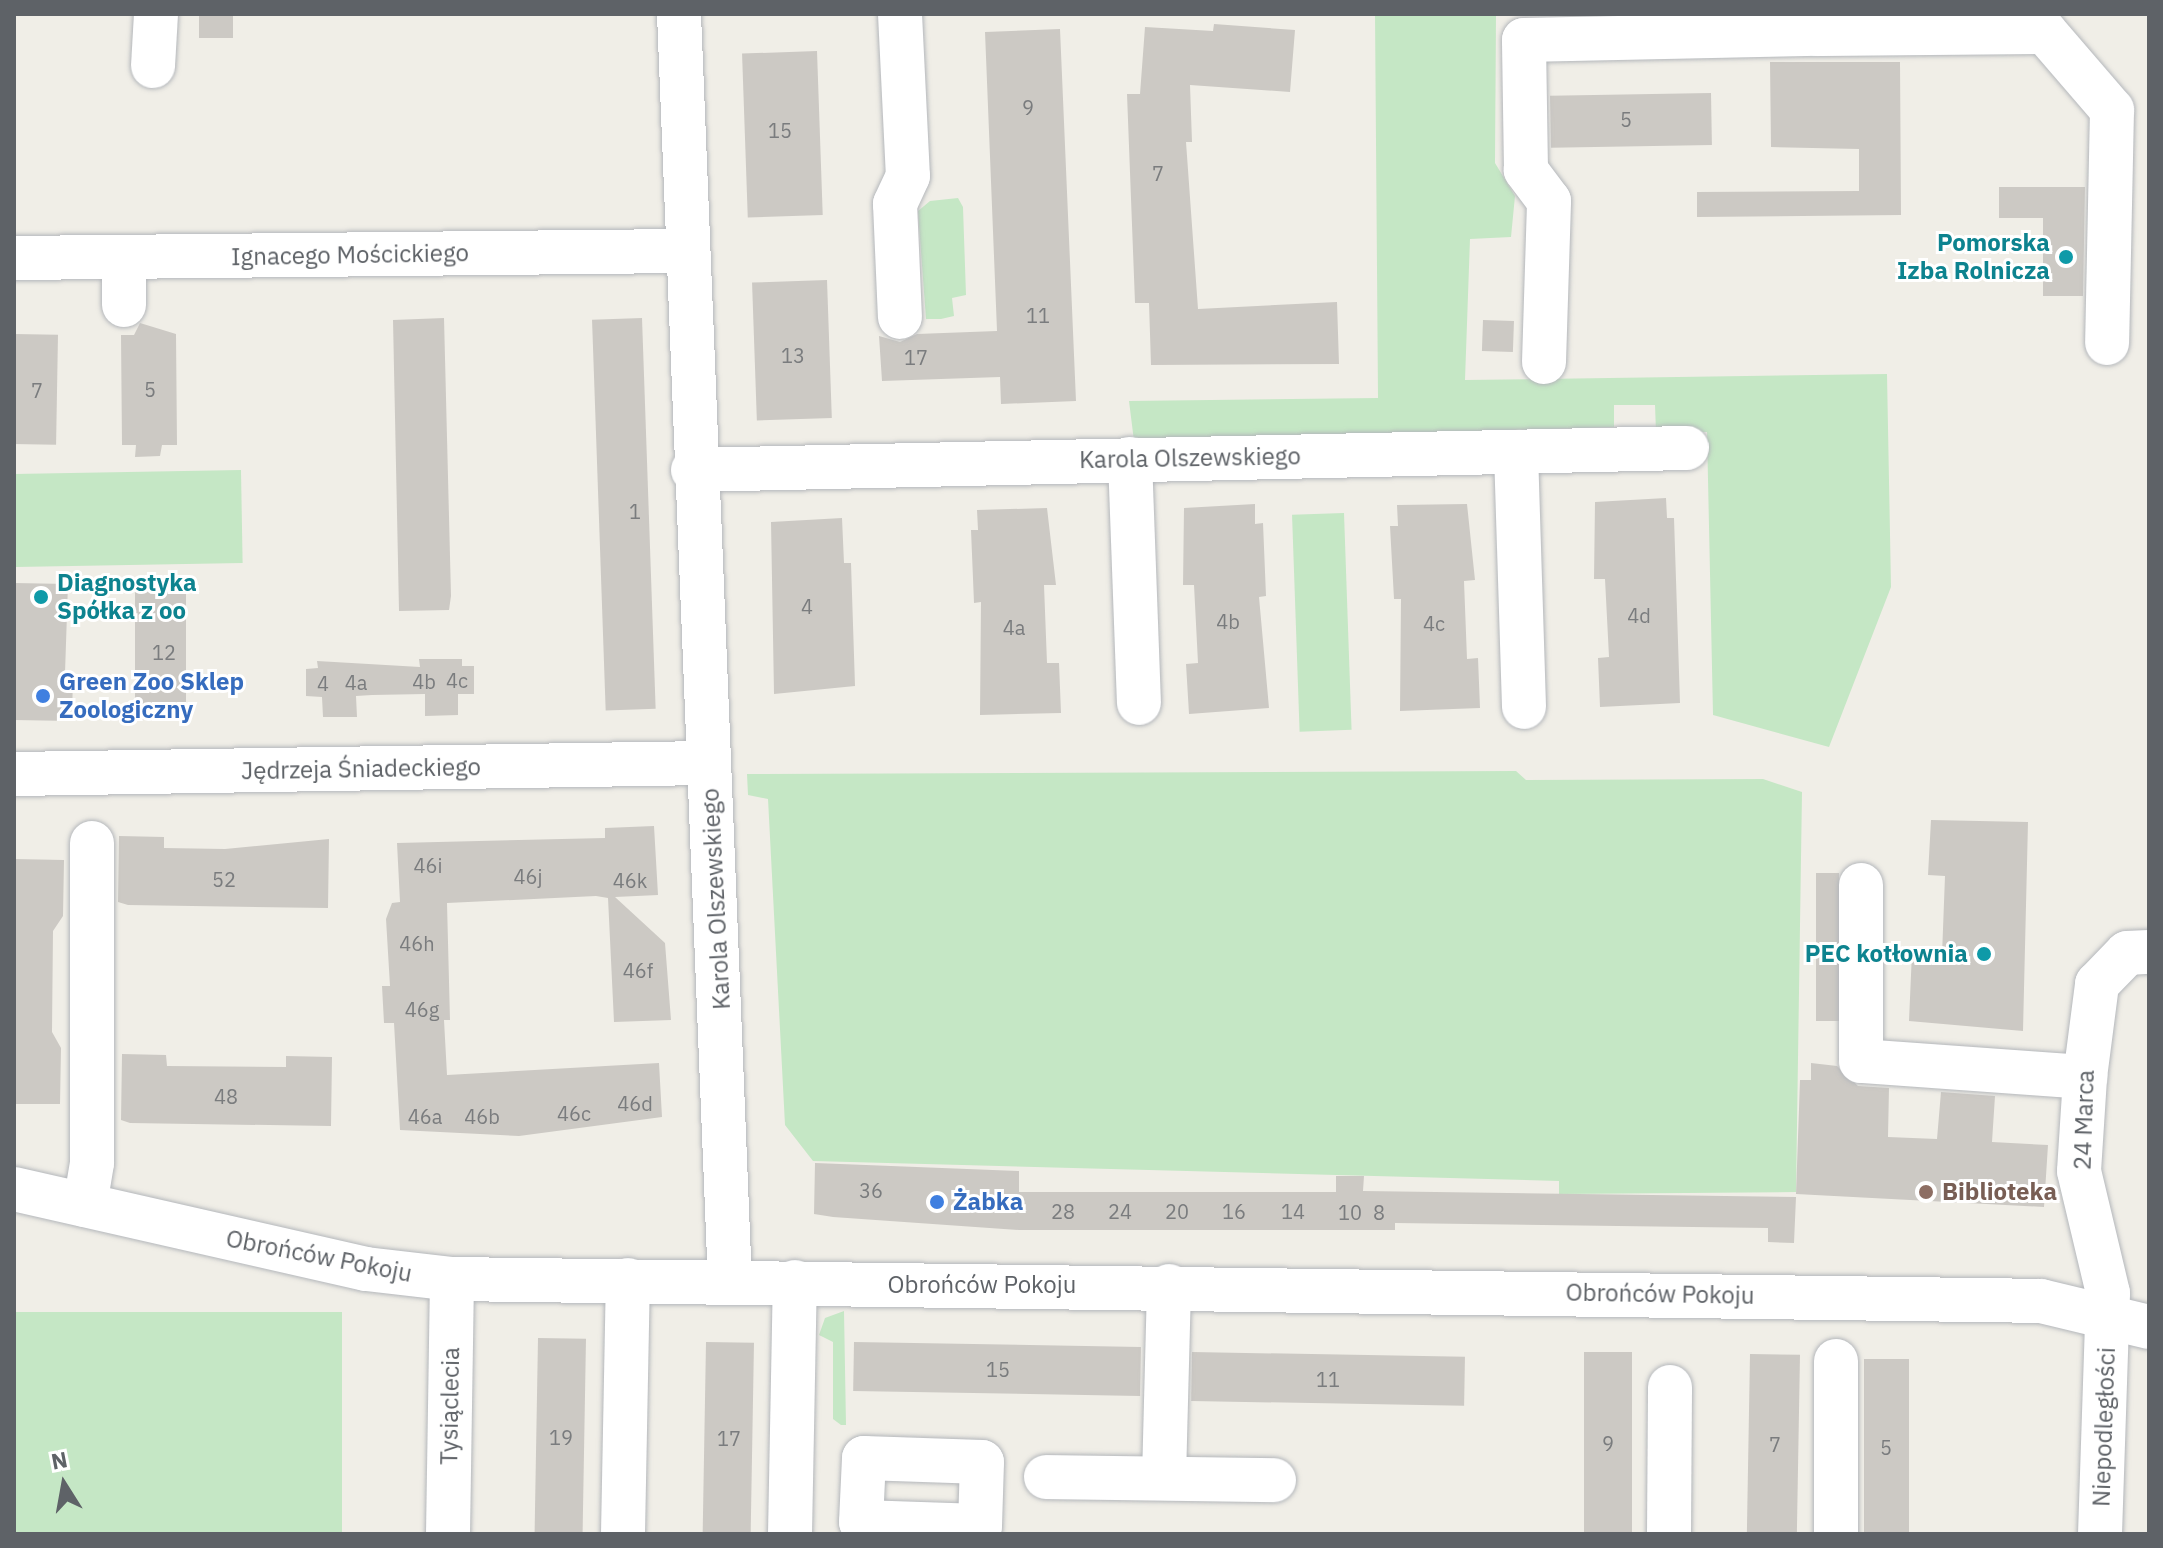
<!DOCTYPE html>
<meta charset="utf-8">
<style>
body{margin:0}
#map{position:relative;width:2163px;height:1548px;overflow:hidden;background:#f0eee7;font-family:"IBM Plex Sans",sans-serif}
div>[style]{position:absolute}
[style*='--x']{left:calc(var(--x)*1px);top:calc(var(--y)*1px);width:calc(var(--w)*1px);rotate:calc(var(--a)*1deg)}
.green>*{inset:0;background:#c5e7c5;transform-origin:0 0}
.building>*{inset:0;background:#ccc9c4;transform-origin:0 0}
.roads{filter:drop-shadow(0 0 2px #b4b7bb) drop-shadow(0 0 2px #b4b7bb)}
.minor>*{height:44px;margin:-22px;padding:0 22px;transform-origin:22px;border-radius:22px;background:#fff}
.dots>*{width:22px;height:22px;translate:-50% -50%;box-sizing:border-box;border:4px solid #fff;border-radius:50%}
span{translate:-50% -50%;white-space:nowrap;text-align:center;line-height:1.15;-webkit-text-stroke:6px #fff;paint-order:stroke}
.number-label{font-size:20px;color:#7a7c7e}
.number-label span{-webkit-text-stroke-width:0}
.culture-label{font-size:24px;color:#0d838f;font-weight:700}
.right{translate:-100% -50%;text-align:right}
.left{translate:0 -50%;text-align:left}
.street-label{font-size:24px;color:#5e6267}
.shop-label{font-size:24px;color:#366cbe;font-weight:700}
.education-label{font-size:24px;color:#785e54;font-weight:700}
.frame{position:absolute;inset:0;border:16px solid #5e6267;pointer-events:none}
.north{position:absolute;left:24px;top:1444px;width:80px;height:80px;-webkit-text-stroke:6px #fff;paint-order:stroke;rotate:349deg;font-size:22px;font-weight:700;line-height:32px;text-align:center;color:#5e6267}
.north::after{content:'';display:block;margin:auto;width:28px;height:36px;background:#5e6267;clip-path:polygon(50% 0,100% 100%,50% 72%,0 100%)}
</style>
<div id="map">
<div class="green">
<div style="clip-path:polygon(1375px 14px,1496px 15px,1495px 163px,1515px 196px,1511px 237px,1470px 239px,1465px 380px,1887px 374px,1891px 587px,1829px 747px,1713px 715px,1707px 432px,1656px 432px,1655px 405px,1614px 405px,1614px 427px,1134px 441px,1129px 401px,1378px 398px)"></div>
<div style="clip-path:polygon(930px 201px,958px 198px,963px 207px,966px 295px,952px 298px,954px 316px,941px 319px,926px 319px,918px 211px)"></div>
<div style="left:241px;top:470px;width:93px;height:227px;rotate:89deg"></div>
<div style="left:1344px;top:513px;width:217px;height:52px;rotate:88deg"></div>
<div style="clip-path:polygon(1516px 771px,1526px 780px,1763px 779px,1802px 792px,1796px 1192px,1559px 1194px,1559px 1181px,813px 1161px,785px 1125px,768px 799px,748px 795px,747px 774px)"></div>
<div style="clip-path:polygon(844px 1311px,846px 1425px,841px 1425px,833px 1419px,833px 1342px,819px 1335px,825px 1318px)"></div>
<div style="left:16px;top:1312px;width:326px;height:222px"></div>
</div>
<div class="building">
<div style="left:199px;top:14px;width:34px;height:24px"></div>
<div style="clip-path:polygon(1214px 24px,1295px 30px,1290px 92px,1190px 85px,1192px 142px,1186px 142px,1198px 309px,1337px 302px,1339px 364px,1151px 365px,1149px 303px,1135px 303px,1127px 94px,1140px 94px,1145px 27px,1213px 31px)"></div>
<div style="clip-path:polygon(1060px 29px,1076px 401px,1001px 404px,1000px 377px,882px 381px,879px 336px,900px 342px,917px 334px,997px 331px,985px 32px)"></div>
<div style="left:817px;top:51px;width:164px;height:75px;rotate:88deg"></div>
<div style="clip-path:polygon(1770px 62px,1900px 62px,1901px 215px,1697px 217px,1697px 192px,1859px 191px,1859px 149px,1771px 147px)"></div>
<div style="left:1711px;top:93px;width:52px;height:161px;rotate:89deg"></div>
<div style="clip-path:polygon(1999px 187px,2085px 187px,2083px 296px,2043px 296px,2043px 218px,1999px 218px)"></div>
<div style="left:827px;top:280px;width:138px;height:75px;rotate:88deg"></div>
<div style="clip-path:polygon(444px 318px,451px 596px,449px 610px,399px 611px,393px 320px)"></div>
<div style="left:642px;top:318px;width:391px;height:50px;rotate:88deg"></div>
<div style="left:1483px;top:320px;width:31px;height:31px;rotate:2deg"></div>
<div style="clip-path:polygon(140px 323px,176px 334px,177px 445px,162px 445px,160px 456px,135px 457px,136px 445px,122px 445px,121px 335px,134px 335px)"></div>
<div style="left:14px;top:334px;width:44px;height:110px;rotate:1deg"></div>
<div style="clip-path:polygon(1666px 498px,1667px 518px,1674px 518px,1680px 703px,1600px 707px,1598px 658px,1609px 657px,1605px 579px,1594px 579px,1595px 502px)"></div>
<div style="clip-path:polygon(1255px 504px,1255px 524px,1263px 523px,1266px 596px,1259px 597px,1269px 708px,1189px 714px,1186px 664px,1198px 663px,1194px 585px,1183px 585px,1184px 508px)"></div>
<div style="clip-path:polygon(1467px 504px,1475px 580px,1464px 581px,1467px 659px,1478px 658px,1480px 708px,1400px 711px,1401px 599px,1394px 599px,1390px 526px,1398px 526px,1397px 505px)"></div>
<div style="clip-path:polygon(1047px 508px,1056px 585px,1044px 585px,1047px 663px,1059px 663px,1061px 713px,980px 715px,981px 602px,974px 603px,971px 530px,978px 530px,977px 510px)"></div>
<div style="clip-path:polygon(842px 518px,844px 563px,851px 563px,855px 686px,774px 694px,771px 522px)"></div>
<div style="clip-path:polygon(14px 583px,68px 584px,65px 673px,73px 673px,72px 721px,14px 720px)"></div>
<div style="left:135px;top:583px;width:51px;height:137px"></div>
<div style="clip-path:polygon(419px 659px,462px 659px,462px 666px,474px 666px,474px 694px,458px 694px,458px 715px,425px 716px,425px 694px,372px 695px,356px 696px,357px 717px,323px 717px,322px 697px,306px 696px,306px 669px,318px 668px,317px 661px,420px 667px)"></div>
<div style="clip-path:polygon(1931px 820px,2028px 822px,2023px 1031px,1909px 1021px,1912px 952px,1942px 955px,1945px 876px,1928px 875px)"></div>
<div style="clip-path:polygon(654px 826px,658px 895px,615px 897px,665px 943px,671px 1020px,614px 1022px,608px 898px,596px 896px,447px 903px,450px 1020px,444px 1020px,447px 1075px,659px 1063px,662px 1117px,519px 1136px,400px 1130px,394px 1023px,384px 1023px,382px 986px,390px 986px,386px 919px,392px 903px,400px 902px,397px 843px,605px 838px,605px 828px)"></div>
<div style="clip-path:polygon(119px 836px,164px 837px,164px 848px,225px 849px,329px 839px,328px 908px,128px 905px,118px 902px)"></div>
<div style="clip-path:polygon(14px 859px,64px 860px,63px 916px,53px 931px,52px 1032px,61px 1048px,60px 1104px,14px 1104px)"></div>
<div style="left:1816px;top:873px;width:23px;height:148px"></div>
<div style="clip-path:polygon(122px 1054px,166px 1055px,167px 1066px,286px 1067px,286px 1056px,332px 1057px,331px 1126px,130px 1123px,121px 1120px)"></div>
<div style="clip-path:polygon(1811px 1063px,1837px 1066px,1858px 1086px,1889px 1088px,1888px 1137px,1937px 1139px,1941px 1092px,1995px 1096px,1992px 1142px,2048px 1145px,2044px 1207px,1796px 1194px,1800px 1080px,1811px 1080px)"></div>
<div style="clip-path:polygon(815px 1163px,1019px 1171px,1019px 1192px,1336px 1192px,1336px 1176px,1364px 1176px,1363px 1191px,1796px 1197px,1794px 1243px,1768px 1242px,1768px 1228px,1395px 1223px,1395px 1230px,1019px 1230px,833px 1217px,814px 1214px)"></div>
<div style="left:538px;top:1338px;width:48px;height:196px;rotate:1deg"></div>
<div style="left:706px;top:1342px;width:48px;height:192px;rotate:1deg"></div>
<div style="left:854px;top:1342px;width:287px;height:49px;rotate:1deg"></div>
<div style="left:1192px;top:1352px;width:273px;height:49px;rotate:1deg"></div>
<div style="left:1584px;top:1352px;width:48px;height:182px"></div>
<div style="left:1750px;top:1354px;width:50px;height:180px;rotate:1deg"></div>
<div style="left:1864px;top:1359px;width:45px;height:175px"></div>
</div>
<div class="roads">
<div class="minor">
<div style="--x:679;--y:14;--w:1269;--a:87.7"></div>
<div style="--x:900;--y:14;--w:162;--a:87.2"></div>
<div style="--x:908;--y:176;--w:31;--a:115"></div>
<div style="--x:895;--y:204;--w:113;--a:87.5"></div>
<div style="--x:1818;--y:34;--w:227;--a:-0.5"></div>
<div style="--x:2045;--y:32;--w:103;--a:49.3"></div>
<div style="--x:2112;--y:110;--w:233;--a:91.2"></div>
<div style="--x:153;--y:66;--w:52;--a:-86.7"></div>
<div style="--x:14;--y:258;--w:671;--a:-0.6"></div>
<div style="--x:124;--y:305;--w:48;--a:-90"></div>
<div style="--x:1544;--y:362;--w:161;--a:-88.2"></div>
<div style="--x:1549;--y:201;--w:39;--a:-127"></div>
<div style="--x:1526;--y:170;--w:130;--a:-90.9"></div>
<div style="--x:1524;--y:40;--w:294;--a:-1.2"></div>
<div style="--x:1818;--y:34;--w:24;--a:-123"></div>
<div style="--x:1516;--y:452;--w:255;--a:88.2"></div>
<div style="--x:1130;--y:459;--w:244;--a:87.9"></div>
<div style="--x:693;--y:470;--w:994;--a:-1.27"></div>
<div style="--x:14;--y:774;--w:694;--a:-0.91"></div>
<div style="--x:1861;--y:885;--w:176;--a:90"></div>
<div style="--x:1861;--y:1061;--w:225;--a:4.1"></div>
<div style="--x:14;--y:1189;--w:361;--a:12.8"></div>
<div style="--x:366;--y:1269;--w:87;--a:6.6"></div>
<div style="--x:452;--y:1279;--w:1589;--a:0.79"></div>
<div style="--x:2041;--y:1301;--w:111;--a:13.5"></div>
<div style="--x:85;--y:1205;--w:43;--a:-80.5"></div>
<div style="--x:92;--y:1163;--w:320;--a:-90"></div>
<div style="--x:1836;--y:1361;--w:173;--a:90"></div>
<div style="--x:864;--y:1458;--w:118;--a:1.9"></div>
<div style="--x:982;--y:1462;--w:64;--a:91.8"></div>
<div style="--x:980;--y:1526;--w:119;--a:-178.1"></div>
<div style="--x:861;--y:1522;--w:64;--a:-87.3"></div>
<div style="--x:1046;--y:1477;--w:228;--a:0.8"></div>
<div style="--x:1164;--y:1478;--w:192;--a:-88.5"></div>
<div style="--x:448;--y:1534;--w:255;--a:-89.1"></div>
<div style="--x:623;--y:1534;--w:254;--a:-88.9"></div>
<div style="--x:790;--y:1534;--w:252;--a:-88.9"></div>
<div style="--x:1669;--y:1534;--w:147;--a:-89.6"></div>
<div style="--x:2100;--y:1534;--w:241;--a:-88.1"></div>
<div style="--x:2108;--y:1293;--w:125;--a:-103.4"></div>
<div style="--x:2079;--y:1171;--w:94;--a:-86.3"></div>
<div style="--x:2085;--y:1077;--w:94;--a:-82.6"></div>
<div style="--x:2097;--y:984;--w:43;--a:-45.9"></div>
<div style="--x:2127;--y:953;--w:22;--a:-3"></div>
</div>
</div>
<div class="dots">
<div style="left:2066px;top:257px;background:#0f9aa8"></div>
<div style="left:41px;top:597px;background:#0f9aa8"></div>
<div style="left:43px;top:696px;background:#3f7fe0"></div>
<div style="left:1984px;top:954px;background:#0f9aa8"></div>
<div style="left:1926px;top:1192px;background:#8d6e63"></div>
<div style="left:937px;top:1202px;background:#3f7fe0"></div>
</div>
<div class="number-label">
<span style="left:1028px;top:107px">9</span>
<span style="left:1626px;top:119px">5</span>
<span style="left:780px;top:130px">15</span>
<span style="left:1158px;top:173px">7</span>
<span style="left:1038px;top:315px">11</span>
<span style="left:793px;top:355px">13</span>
<span style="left:916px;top:357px">17</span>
<span style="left:150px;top:389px">5</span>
<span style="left:37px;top:390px">7</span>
<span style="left:635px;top:511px">1</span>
<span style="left:807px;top:606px">4</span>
<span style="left:1639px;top:615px">4d</span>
<span style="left:1228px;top:621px">4b</span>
<span style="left:1434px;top:623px">4c</span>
<span style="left:1014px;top:627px">4a</span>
<span style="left:164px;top:652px">12</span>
<span style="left:457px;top:680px">4c</span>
<span style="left:424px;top:681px">4b</span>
<span style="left:356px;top:682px">4a</span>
<span style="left:323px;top:683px">4</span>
<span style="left:428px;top:865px">46i</span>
<span style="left:528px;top:876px">46j</span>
<span style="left:224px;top:879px">52</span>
<span style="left:630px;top:880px">46k</span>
<span style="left:417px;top:943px">46h</span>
<span style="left:638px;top:970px">46f</span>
<span style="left:422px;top:1009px">46g</span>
<span style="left:226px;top:1096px">48</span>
<span style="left:635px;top:1103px">46d</span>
<span style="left:574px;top:1113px">46c</span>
<span style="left:425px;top:1116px">46a</span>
<span style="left:482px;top:1116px">46b</span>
<span style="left:871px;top:1190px">36</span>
<span style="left:1063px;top:1211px">28</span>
<span style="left:1120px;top:1211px">24</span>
<span style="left:1177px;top:1211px">20</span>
<span style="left:1234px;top:1211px">16</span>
<span style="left:1293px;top:1211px">14</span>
<span style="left:1350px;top:1212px">10</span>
<span style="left:1379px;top:1212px">8</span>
<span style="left:998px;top:1369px">15</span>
<span style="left:1328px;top:1379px">11</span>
<span style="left:561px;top:1437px">19</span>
<span style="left:729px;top:1438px">17</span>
<span style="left:1608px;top:1443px">9</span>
<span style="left:1775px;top:1444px">7</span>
<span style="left:1886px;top:1447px">5</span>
</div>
<div class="culture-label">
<span class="right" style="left:2050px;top:257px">Pomorska<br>Izba Rolnicza</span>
<span class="left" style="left:57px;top:597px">Diagnostyka<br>Spółka z oo</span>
<span class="right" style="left:1968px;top:954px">PEC kotłownia</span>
</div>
<div class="street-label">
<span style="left:350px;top:255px;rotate:-1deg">Ignacego Mościckiego</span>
<span style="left:1190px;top:458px;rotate:-1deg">Karola Olszewskiego</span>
<span style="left:361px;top:769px;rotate:-1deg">Jędrzeja Śniadeckiego</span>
<span style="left:716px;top:899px;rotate:-93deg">Karola Olszewskiego</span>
<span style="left:2084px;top:1120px;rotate:-88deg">24 Marca</span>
<span style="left:319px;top:1256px;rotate:11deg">Obrońców Pokoju</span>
<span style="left:982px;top:1285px">Obrońców Pokoju</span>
<span style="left:1660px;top:1294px;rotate:1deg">Obrońców Pokoju</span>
<span style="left:450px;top:1406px;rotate:-89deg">Tysiąclecia</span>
<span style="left:2104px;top:1427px;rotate:-88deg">Niepodległości</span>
</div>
<div class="shop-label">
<span class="left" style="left:59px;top:696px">Green Zoo Sklep<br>Zoologiczny</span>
<span class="left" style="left:953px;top:1202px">Żabka</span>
</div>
<div class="education-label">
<span class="left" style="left:1942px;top:1192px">Biblioteka</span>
</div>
<div class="frame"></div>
<div class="north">N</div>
</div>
